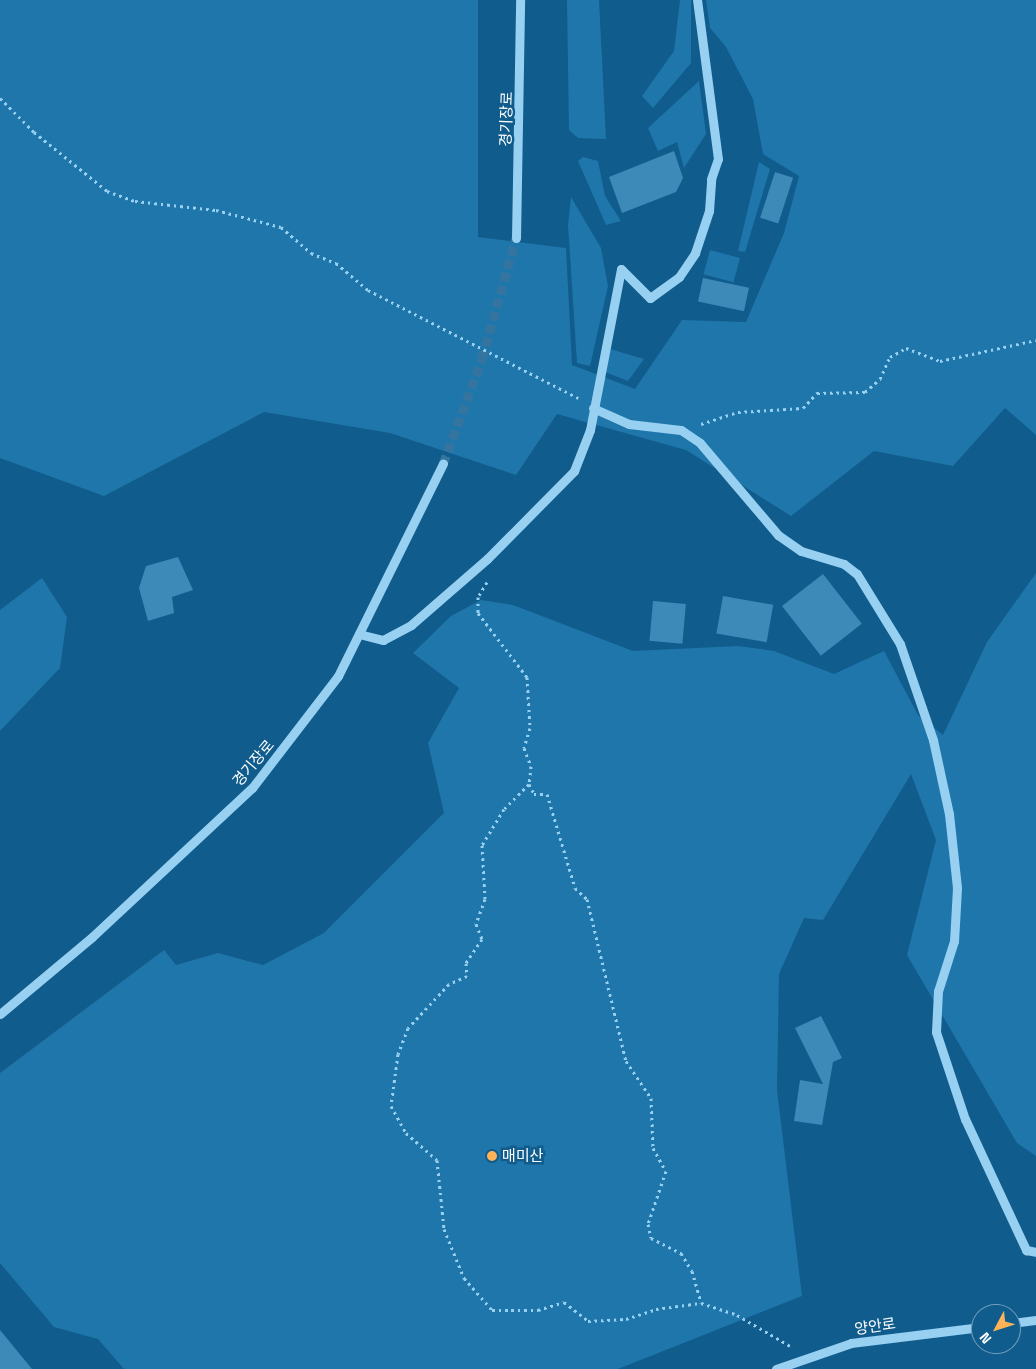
<!DOCTYPE html>
<meta charset="utf-8">
<style>
body{margin:0}
#map{position:relative;width:1036px;height:1369px;overflow:hidden;background:#105c8d;font-family:"Space Grotesk","Noto Sans KR",sans-serif}
div>[style]{position:absolute}
[style*='--x']{left:calc(var(--x)*1px);top:calc(var(--y)*1px);width:calc(var(--w)*1px);rotate:calc(var(--a)*1deg)}
.green>*{inset:0;background:#1f76aa;transform-origin:0 0}
.building>*{inset:0;background:#3d89b8;transform-origin:0 0}
.minor-tunnel>*{height:9px;margin-top:-4.5px;transform-origin:0;background:repeating-linear-gradient(90deg,#34749e 0 9px,transparent 0 13.5px)}
.path>*{height:3px;margin-top:-1.5px;transform-origin:0;background:repeating-linear-gradient(90deg,#98d0f2 0 2.5px,transparent 0 6.5px)}
.minor>*{height:9px;margin:-4.5px;padding:0 4.5px;transform-origin:4.5px;border-radius:4.5px;background:#98d0f2}
.dots>*{width:14px;height:14px;translate:-50% -50%;box-sizing:border-box;border:2px solid #105c8d;border-radius:50%}
span{translate:-50% -50%;white-space:nowrap;text-align:center;line-height:1.15;-webkit-text-stroke:5px #105c8d;paint-order:stroke}
.street-label{font-size:15px;color:#fff}
.poi-label{font-size:15px;color:#fff}
.left{translate:0 -50%;text-align:left}
.north{position:absolute;left:971px;top:1304px;width:50px;height:50px;box-sizing:border-box;background:#105c8d;border:1px solid #709dbb;border-radius:50%;rotate:230deg;font-size:14px;font-weight:700;line-height:20px;text-align:center;color:#fff}
.north::after{content:'';display:block;margin:auto;width:18px;height:22px;background:#ffb359;clip-path:polygon(50% 0,100% 100%,50% 72%,0 100%)}
</style>
<div id="map">
<div class="green">
<div style="clip-path:polygon(0 0,478px 0,478px 237px,566px 248px,572px 365px,635px 389px,682px 320px,746px 322px,784px 233px,799px 176px,763px 154px,753px 99px,726px 47px,710px 28px,706px 0,1036px 0,1036px 435px,1005px 408px,953px 466px,874px 451px,791px 516px,686px 450px,557px 414px,516px 475px,390px 433px,264px 412px,104px 496px,0 458px)"></div>
<div style="clip-path:polygon(567px 0,599px 0,606px 139px,578px 138px,569px 130px)"></div>
<div style="clip-path:polygon(680px 0,691px 0,691px 63px,653px 108px,642px 96px,674px 51px)"></div>
<div style="clip-path:polygon(699px 81px,706px 134px,684px 168px,677px 142px,658px 151px,648px 128px)"></div>
<div style="clip-path:polygon(583px 157px,598px 161px,605px 196px,621px 221px,606px 225px,578px 161px)"></div>
<div style="clip-path:polygon(759px 162px,770px 169px,745px 252px,738px 251px)"></div>
<div style="clip-path:polygon(571px 197px,601px 248px,608px 286px,590px 366px,577px 363px,568px 225px)"></div>
<div style="left:710px;top:250px;width:31px;height:25px;rotate:15deg"></div>
<div style="clip-path:polygon(610px 349px,644px 359px,628px 381px,605px 372px)"></div>
<div style="clip-path:polygon(1036px 573px,1036px 1156px,1017px 1143px,907px 955px,936px 840px,911px 774px,823px 920px,804px 918px,779px 974px,777px 1090px,802px 1296px,618px 1369px,124px 1369px,98px 1339px,54px 1327px,0 1263px,0 1073px,164px 950px,176px 965px,218px 953px,263px 965px,324px 933px,444px 813px,428px 743px,459px 688px,413px 653px,451px 616px,481px 600px,513px 605px,633px 651px,738px 646px,774px 651px,834px 674px,884px 651px,918px 715px,943px 735px,987px 642px)"></div>
<div style="clip-path:polygon(42px 578px,67px 617px,60px 668px,0 731px,0 610px)"></div>
</div>
<div class="building">
<div style="clip-path:polygon(674px 151px,683px 178px,676px 192px,622px 213px,609px 177px)"></div>
<div style="left:775px;top:172px;width:19px;height:48px;rotate:18deg"></div>
<div style="left:703px;top:278px;width:47px;height:24px;rotate:12deg"></div>
<div style="clip-path:polygon(178px 557px,193px 590px,172px 597px,174px 613px,148px 621px,139px 588px,146px 566px)"></div>
<div style="left:823px;top:574px;width:63px;height:52px;rotate:52deg"></div>
<div style="left:723px;top:596px;width:51px;height:38px;rotate:10deg"></div>
<div style="left:653px;top:601px;width:33px;height:40px;rotate:5deg"></div>
<div style="clip-path:polygon(821px 1016px,842px 1058px,833px 1062px,822px 1125px,794px 1121px,800px 1080px,823px 1084px,795px 1028px)"></div>
<div style="clip-path:polygon(0 1330px,32px 1369px,0 1369px)"></div>
</div>
<div class="minor-tunnel">
<div style="--x:443;--y:464;--w:112;--a:-69.6"></div>
<div style="--x:482;--y:359;--w:126;--a:-74.3"></div>
</div>
<div class="path">
<div style="--x:0;--y:98;--w:48;--a:45"></div>
<div style="--x:34;--y:132;--w:94;--a:38.9"></div>
<div style="--x:107;--y:191;--w:30;--a:20"></div>
<div style="--x:135;--y:201;--w:81;--a:6.3"></div>
<div style="--x:216;--y:210;--w:67;--a:14.7"></div>
<div style="--x:281;--y:227;--w:40;--a:41"></div>
<div style="--x:311;--y:253;--w:27;--a:22"></div>
<div style="--x:336;--y:263;--w:42;--a:40.2"></div>
<div style="--x:368;--y:290;--w:238;--a:27.2"></div>
<div style="--x:701;--y:424;--w:39;--a:-18"></div>
<div style="--x:738;--y:412;--w:65;--a:-3.5"></div>
<div style="--x:803;--y:408;--w:21;--a:-47"></div>
<div style="--x:817;--y:393;--w:48;--a:-1.2"></div>
<div style="--x:865;--y:392;--w:20;--a:-41"></div>
<div style="--x:880;--y:379;--w:24;--a:-66"></div>
<div style="--x:890;--y:357;--w:18;--a:-29"></div>
<div style="--x:906;--y:348;--w:36;--a:21"></div>
<div style="--x:940;--y:361;--w:98;--a:-12.3"></div>
<div style="--x:487;--y:582;--w:17;--a:121"></div>
<div style="--x:478;--y:597;--w:16;--a:90"></div>
<div style="--x:478;--y:613;--w:81;--a:52.6"></div>
<div style="--x:527;--y:677;--w:51;--a:86.6"></div>
<div style="--x:530;--y:728;--w:21;--a:107"></div>
<div style="--x:524;--y:748;--w:19;--a:69"></div>
<div style="--x:531;--y:766;--w:18;--a:96"></div>
<div style="--x:529;--y:784;--w:11;--a:63"></div>
<div style="--x:534;--y:794;--w:13;--a:0"></div>
<div style="--x:547;--y:794;--w:98;--a:73.4"></div>
<div style="--x:575;--y:888;--w:16;--a:43"></div>
<div style="--x:587;--y:899;--w:167;--a:76.5"></div>
<div style="--x:626;--y:1061;--w:45;--a:56"></div>
<div style="--x:651;--y:1098;--w:50;--a:87.7"></div>
<div style="--x:653;--y:1148;--w:26;--a:61"></div>
<div style="--x:666;--y:1171;--w:56;--a:108.8"></div>
<div style="--x:648;--y:1224;--w:14;--a:78"></div>
<div style="--x:651;--y:1238;--w:34;--a:27"></div>
<div style="--x:681;--y:1253;--w:21;--a:59"></div>
<div style="--x:692;--y:1271;--w:33;--a:74"></div>
<div style="--x:529;--y:784;--w:35;--a:135"></div>
<div style="--x:504;--y:809;--w:42;--a:121.4"></div>
<div style="--x:482;--y:845;--w:54;--a:86.8"></div>
<div style="--x:485;--y:899;--w:27;--a:110"></div>
<div style="--x:476;--y:924;--w:16;--a:68"></div>
<div style="--x:482;--y:939;--w:29;--a:124"></div>
<div style="--x:466;--y:963;--w:13;--a:86"></div>
<div style="--x:467;--y:976;--w:20;--a:156"></div>
<div style="--x:449;--y:984;--w:60;--a:133"></div>
<div style="--x:408;--y:1028;--w:28;--a:111"></div>
<div style="--x:398;--y:1054;--w:52;--a:97.7"></div>
<div style="--x:391;--y:1106;--w:31;--a:61"></div>
<div style="--x:406;--y:1133;--w:41;--a:41.1"></div>
<div style="--x:437;--y:1160;--w:69;--a:84.2"></div>
<div style="--x:444;--y:1229;--w:53;--a:67.8"></div>
<div style="--x:464;--y:1278;--w:43;--a:48.8"></div>
<div style="--x:492;--y:1310;--w:46;--a:0"></div>
<div style="--x:538;--y:1310;--w:27;--a:-17"></div>
<div style="--x:564;--y:1302;--w:31;--a:38"></div>
<div style="--x:588;--y:1321;--w:38;--a:-3"></div>
<div style="--x:626;--y:1319;--w:32;--a:-18"></div>
<div style="--x:656;--y:1309;--w:45;--a:-7.6"></div>
<div style="--x:701;--y:1303;--w:38;--a:18"></div>
<div style="--x:737;--y:1315;--w:64;--a:30.2"></div>
</div>
<div class="minor">
<div style="--x:516;--y:238;--w:238;--a:-89"></div>
<div style="--x:593;--y:408;--w:39;--a:24"></div>
<div style="--x:629;--y:424;--w:52;--a:6.6"></div>
<div style="--x:681;--y:430;--w:23;--a:34"></div>
<div style="--x:700;--y:443;--w:121;--a:49.7"></div>
<div style="--x:778;--y:535;--w:28;--a:35"></div>
<div style="--x:801;--y:551;--w:45;--a:16.8"></div>
<div style="--x:844;--y:564;--w:16;--a:38"></div>
<div style="--x:857;--y:574;--w:82;--a:58.4"></div>
<div style="--x:900;--y:644;--w:102;--a:71"></div>
<div style="--x:933;--y:740;--w:76;--a:77.8"></div>
<div style="--x:949;--y:814;--w:74;--a:83.8"></div>
<div style="--x:957;--y:888;--w:53;--a:93.2"></div>
<div style="--x:954;--y:941;--w:52;--a:107.7"></div>
<div style="--x:938;--y:991;--w:41;--a:92.8"></div>
<div style="--x:936;--y:1032;--w:92;--a:71.6"></div>
<div style="--x:965;--y:1119;--w:145;--a:65"></div>
<div style="--x:1026;--y:1250;--w:10;--a:11"></div>
<div style="--x:359;--y:634;--w:25;--a:14"></div>
<div style="--x:383;--y:640;--w:32;--a:-28"></div>
<div style="--x:411;--y:625;--w:101;--a:-41"></div>
<div style="--x:487;--y:559;--w:124;--a:-45.3"></div>
<div style="--x:574;--y:471;--w:44;--a:-68.7"></div>
<div style="--x:590;--y:430;--w:164;--a:-79.1"></div>
<div style="--x:621;--y:269;--w:41;--a:45"></div>
<div style="--x:650;--y:298;--w:36;--a:-36"></div>
<div style="--x:679;--y:277;--w:29;--a:-56"></div>
<div style="--x:695;--y:253;--w:44;--a:-71.6"></div>
<div style="--x:709;--y:211;--w:32;--a:-86"></div>
<div style="--x:711;--y:179;--w:21;--a:-71"></div>
<div style="--x:718;--y:159;--w:160;--a:-97.5"></div>
<div style="--x:0;--y:1014;--w:120;--a:-39.9"></div>
<div style="--x:92;--y:937;--w:219;--a:-43"></div>
<div style="--x:252;--y:788;--w:141;--a:-52.5"></div>
<div style="--x:338;--y:676;--w:237;--a:-63.7"></div>
<div style="--x:1011;--y:1323;--w:25;--a:-7"></div>
<div style="--x:776;--y:1369;--w:79;--a:-19.1"></div>
<div style="--x:851;--y:1343;--w:131;--a:-7"></div>
</div>
<div class="dots">
<div style="left:492px;top:1156px;background:#ffb359"></div>
</div>
<div class="street-label">
<span style="left:506px;top:119px;rotate:-88deg">경기장로</span>
<span style="left:253px;top:763px;rotate:-50deg">경기장로</span>
<span style="left:875px;top:1326px;rotate:-8deg">양안로</span>
</div>
<div class="poi-label">
<span class="left" style="left:502px;top:1156px">매미산</span>
</div>
<div class="north">N</div>
</div>
